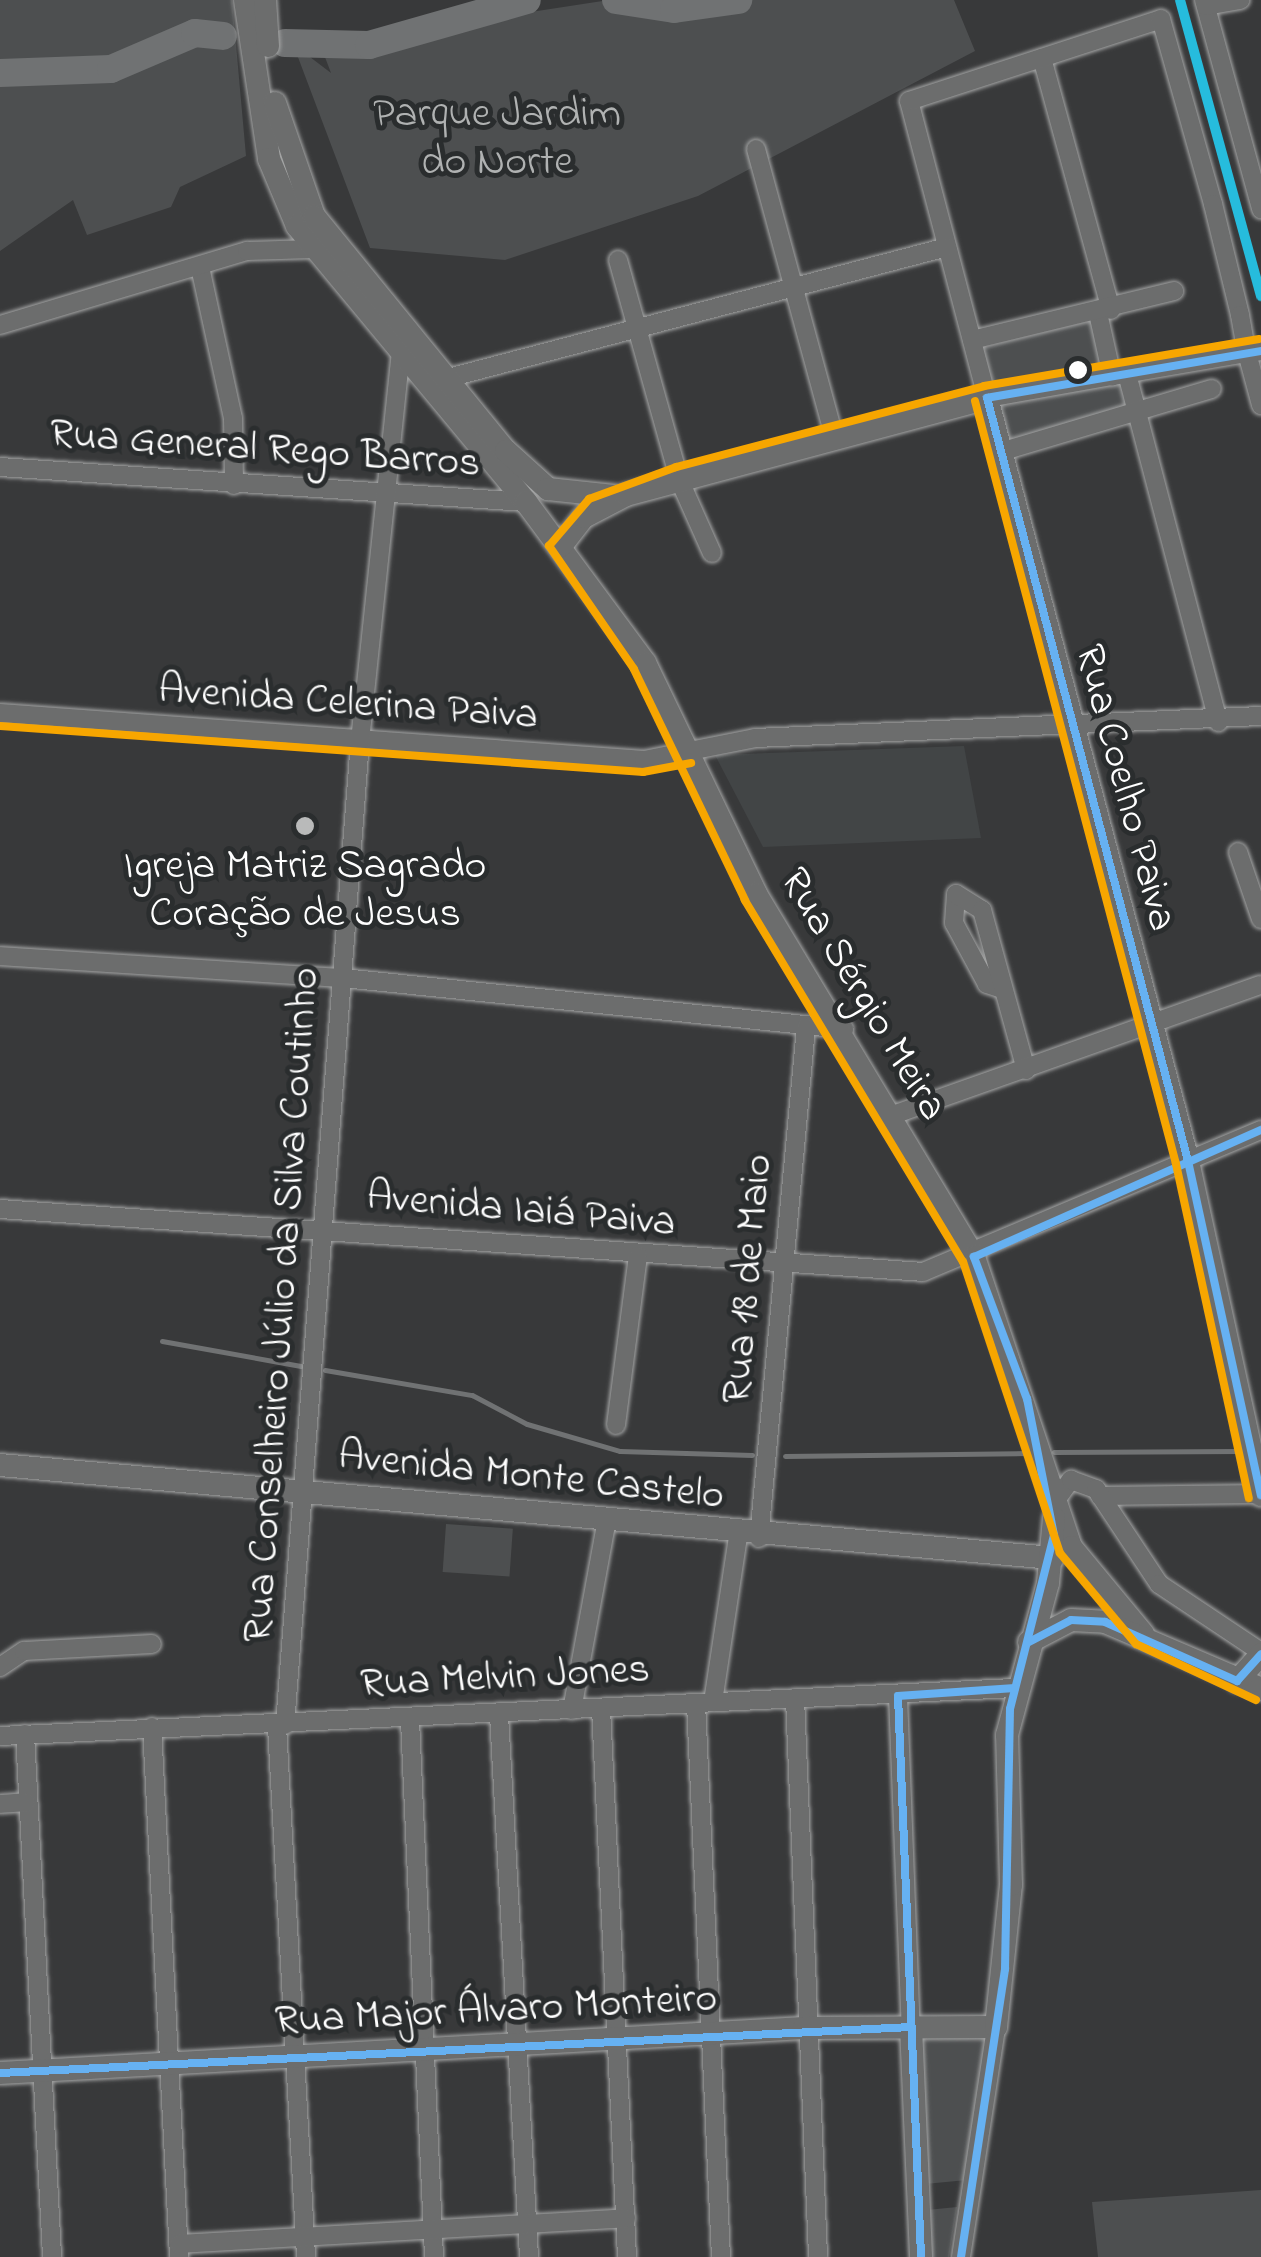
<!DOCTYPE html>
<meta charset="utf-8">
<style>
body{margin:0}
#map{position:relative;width:1261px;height:2257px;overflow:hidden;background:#38393a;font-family:"Indie Flower",sans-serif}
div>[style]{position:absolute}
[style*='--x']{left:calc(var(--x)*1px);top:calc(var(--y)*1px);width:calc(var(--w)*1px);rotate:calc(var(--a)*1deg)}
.built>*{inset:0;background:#424546}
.green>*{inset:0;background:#4d4f50;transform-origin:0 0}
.stream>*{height:5px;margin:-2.5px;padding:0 2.5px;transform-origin:2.5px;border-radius:2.5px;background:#707273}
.river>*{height:28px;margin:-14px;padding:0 14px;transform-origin:14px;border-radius:14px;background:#707273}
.roads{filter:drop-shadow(0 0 2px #a5a6a6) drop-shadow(0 0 2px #a5a6a6)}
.minor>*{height:18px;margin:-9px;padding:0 9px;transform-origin:9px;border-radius:9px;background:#6c6d6d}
.major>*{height:22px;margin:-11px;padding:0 11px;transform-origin:11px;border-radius:11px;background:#6c6d6d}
.bus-1>*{height:8px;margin:-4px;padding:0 4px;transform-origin:4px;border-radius:4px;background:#66b1f2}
.bus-2>*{height:8px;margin:-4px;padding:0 4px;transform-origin:4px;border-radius:4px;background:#f7a600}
.rail-1>*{height:10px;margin:-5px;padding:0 5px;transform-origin:5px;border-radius:5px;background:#26bcdd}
.dots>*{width:28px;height:28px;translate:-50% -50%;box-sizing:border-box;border:5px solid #2a2d2e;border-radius:50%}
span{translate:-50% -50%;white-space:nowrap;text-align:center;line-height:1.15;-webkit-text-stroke:10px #2a2d2e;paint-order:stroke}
.park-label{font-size:42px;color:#b0b2b2}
.street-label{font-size:42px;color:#fff}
.poi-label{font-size:42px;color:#fff}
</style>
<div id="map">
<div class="built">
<div style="clip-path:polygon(964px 746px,981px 838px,763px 847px,715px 755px)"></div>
</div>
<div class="green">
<div style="clip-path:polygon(0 0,232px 0,246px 156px,180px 187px,171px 207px,87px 235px,73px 200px,0 251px)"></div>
<div style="clip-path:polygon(609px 0,954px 0,975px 51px,698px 196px,505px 260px,370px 248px,293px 44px,331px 73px,320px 44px)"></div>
<div style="clip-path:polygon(1102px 318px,1113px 367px,992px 390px,980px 348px)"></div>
<div style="clip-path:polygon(1122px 379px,1129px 412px,1003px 446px,996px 405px)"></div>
<div style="left:446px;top:1524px;width:67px;height:48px;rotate:4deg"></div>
<div style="clip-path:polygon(917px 2033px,990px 2036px,967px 2180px,925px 2184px)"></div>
<div style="clip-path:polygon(1261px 2190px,1261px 2257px,1098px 2257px,1092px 2202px)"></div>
<div style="clip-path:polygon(957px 2207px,949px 2257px,929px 2257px,927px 2210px)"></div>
</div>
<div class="stream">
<div style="--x:162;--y:1341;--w:141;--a:10.2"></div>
<div style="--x:325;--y:1370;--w:149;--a:9.7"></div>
<div style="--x:472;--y:1395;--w:62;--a:27.8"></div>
<div style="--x:527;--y:1424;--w:97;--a:16.2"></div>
<div style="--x:620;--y:1451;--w:132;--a:1.7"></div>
<div style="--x:1054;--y:1452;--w:188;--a:-0.3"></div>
<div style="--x:785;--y:1456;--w:242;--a:-0.7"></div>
</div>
<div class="river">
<div style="--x:616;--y:0;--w:59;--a:8.8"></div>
<div style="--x:674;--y:9;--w:65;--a:-8"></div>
<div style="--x:285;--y:43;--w:84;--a:1.4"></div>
<div style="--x:369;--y:45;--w:164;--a:-15.9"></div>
<div style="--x:0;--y:73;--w:111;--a:-2.1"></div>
<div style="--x:111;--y:69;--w:91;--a:-23.2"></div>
<div style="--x:195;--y:33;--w:28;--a:6"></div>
</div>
<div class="roads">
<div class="minor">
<div style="--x:1204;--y:0;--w:217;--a:74.7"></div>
<div style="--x:1206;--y:6;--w:35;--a:-10"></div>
<div style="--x:1042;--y:58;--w:261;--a:74.7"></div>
<div style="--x:756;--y:149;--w:298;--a:74.8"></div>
<div style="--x:618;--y:260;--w:227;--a:74.4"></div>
<div style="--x:679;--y:479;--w:81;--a:66"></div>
<div style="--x:200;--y:267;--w:155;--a:77.7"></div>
<div style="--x:233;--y:418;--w:67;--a:89.1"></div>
<div style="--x:1098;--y:313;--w:65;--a:77.5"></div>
<div style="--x:0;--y:325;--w:258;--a:-16.7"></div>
<div style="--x:247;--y:251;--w:67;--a:-1.7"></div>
<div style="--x:972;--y:340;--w:208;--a:-13.6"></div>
<div style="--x:1261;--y:351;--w:14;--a:172"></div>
<div style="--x:1247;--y:353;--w:137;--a:170.3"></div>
<div style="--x:1112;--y:376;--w:127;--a:170"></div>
<div style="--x:987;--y:398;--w:307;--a:-104.7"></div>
<div style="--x:909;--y:101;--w:265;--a:-18"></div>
<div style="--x:1161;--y:19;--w:192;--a:74.3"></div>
<div style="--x:1213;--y:204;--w:114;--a:76.3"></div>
<div style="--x:1240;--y:315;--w:39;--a:80"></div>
<div style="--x:1247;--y:353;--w:54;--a:74.9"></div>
<div style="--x:1127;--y:374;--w:360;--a:75.3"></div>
<div style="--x:448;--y:378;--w:516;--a:-14.71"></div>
<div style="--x:1000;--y:452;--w:221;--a:-16.6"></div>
<div style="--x:0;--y:467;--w:527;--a:3.81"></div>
<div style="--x:0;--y:713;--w:646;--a:4.17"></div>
<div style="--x:644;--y:760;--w:113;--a:-11.2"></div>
<div style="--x:755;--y:738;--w:506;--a:-2.49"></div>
<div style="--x:1238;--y:852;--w:71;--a:71.1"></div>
<div style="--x:0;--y:956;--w:344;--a:3.7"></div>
<div style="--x:343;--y:978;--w:504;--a:5.81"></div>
<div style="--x:1002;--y:989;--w:16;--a:-162"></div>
<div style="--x:987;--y:984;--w:69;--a:-118.4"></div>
<div style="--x:954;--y:923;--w:29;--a:-86"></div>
<div style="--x:956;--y:894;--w:31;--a:32"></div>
<div style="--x:982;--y:910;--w:166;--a:74.6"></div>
<div style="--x:893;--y:1115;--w:390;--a:-19.5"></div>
<div style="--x:0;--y:1209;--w:925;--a:3.9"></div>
<div style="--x:923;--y:1272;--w:367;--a:-22.8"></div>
<div style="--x:616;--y:1425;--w:170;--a:-82.6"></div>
<div style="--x:1100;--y:1496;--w:161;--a:-0.7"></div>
<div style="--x:1054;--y:1503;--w:29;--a:-54"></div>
<div style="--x:1071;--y:1480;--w:27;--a:20"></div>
<div style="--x:1096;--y:1489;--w:114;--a:56.4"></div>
<div style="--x:1159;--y:1584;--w:123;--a:33.7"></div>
<div style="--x:759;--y:1538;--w:513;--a:-84.74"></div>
<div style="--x:0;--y:1667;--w:29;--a:-34"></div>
<div style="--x:24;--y:1651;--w:128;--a:-3.1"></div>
<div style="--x:898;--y:1696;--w:331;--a:87.8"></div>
<div style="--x:795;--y:1698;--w:559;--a:87.64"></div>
<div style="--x:713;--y:1702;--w:167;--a:-81.4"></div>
<div style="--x:696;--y:1703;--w:555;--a:87.42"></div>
<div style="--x:601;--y:1708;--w:550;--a:87.29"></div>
<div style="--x:572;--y:1710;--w:188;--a:-79.6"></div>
<div style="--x:499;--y:1715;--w:543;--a:86.83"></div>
<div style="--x:410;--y:1720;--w:538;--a:87.44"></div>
<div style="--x:285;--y:1725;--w:987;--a:-85.64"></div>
<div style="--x:360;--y:741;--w:389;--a:-84"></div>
<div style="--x:277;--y:1726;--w:532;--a:86.87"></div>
<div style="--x:152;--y:1727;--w:531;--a:87.08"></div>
<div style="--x:25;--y:1734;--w:524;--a:87.04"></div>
<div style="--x:0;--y:1736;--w:1016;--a:-2.71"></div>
<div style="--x:0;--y:1804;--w:26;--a:-4"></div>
<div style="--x:179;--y:2244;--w:448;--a:-3.3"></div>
<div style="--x:961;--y:2257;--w:233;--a:-81.3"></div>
</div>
<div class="major">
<div style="--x:245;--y:0;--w:161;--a:81.4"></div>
<div style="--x:269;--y:159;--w:73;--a:67.3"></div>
<div style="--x:297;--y:226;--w:359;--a:50.3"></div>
<div style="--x:526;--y:502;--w:200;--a:53.5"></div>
<div style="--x:645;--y:663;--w:256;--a:64.3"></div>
<div style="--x:756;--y:894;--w:423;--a:59"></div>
<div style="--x:974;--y:1257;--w:306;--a:71.5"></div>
<div style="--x:1071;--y:1547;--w:113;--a:50.4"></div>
<div style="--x:265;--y:0;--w:46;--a:86.3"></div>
<div style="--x:275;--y:103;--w:120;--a:71"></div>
<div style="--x:314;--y:216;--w:303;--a:50.8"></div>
<div style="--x:506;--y:451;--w:57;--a:42.1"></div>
<div style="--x:548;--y:489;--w:66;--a:6.1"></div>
<div style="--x:561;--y:546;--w:37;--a:-52"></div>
<div style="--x:584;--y:517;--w:47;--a:-27.6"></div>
<div style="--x:626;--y:495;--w:374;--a:-15"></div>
<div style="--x:987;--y:398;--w:789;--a:75.24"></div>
<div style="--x:1188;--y:1161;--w:342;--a:77.7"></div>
<div style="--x:0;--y:1465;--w:1057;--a:5.05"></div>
<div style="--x:1029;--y:1642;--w:47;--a:-27.6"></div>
<div style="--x:1071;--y:1620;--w:34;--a:3"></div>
<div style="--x:1105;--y:1622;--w:170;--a:23.2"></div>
<div style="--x:1237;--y:1681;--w:36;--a:-48"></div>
<div style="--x:911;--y:2027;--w:230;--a:87.5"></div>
<div style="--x:0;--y:2073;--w:805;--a:-3.2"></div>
<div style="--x:804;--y:2028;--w:192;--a:-0.3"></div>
<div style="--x:996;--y:2027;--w:143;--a:-84"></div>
<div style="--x:1011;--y:1885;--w:150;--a:-91.5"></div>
<div style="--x:1007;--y:1735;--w:157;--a:-74.9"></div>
<div style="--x:1048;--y:1583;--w:65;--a:-84.7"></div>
</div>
</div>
<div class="bus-1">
<div style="--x:1261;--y:351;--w:278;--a:170.3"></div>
<div style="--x:987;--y:398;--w:789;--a:75.24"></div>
<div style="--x:1188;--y:1161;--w:342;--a:77.7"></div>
<div style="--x:1029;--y:1642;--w:47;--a:-27.6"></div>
<div style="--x:1071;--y:1620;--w:34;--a:3"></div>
<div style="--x:1105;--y:1622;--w:145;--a:24.1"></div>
<div style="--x:1237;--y:1681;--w:36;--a:-48"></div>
<div style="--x:898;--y:1696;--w:561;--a:87.65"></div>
<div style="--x:898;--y:1696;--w:117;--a:-3.9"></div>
<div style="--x:0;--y:2073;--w:912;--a:-2.89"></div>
<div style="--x:961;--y:2257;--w:291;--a:-81.3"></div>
<div style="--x:1005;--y:1969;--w:260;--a:-88.9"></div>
<div style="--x:1010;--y:1709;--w:179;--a:-75.8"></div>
<div style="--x:1054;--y:1535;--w:139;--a:-101.2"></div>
<div style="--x:1027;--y:1399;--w:152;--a:-110.5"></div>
<div style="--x:974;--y:1257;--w:314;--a:-23.9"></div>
</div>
<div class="bus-2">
<div style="--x:975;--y:401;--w:789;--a:75.24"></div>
<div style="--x:1176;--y:1164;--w:342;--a:77.7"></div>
<div style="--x:0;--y:726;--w:645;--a:4.09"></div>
<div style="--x:643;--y:772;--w:49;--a:-10.6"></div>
<div style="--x:1256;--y:1700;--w:132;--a:-155"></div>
<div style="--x:1136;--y:1644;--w:119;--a:-129.9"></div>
<div style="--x:1060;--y:1553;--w:307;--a:-108.4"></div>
<div style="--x:963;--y:1262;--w:423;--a:-121.1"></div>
<div style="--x:745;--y:900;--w:256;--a:-115.7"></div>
<div style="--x:634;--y:669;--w:150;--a:-124.6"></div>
<div style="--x:549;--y:546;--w:62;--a:-49.6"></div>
<div style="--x:589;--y:499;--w:93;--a:-20.2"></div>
<div style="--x:676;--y:467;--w:318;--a:-14.7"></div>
<div style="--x:984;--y:386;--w:279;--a:-9.7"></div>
</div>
<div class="rail-1">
<div style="--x:1180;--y:0;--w:307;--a:74.7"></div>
</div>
<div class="dots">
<div style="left:1078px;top:370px;background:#fff"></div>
<div style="left:305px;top:826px;background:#b9baba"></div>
</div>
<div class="park-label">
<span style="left:497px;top:139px">Parque Jardim<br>do Norte</span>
</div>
<div class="street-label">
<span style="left:265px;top:450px;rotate:4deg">Rua General Rego Barros</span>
<span style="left:348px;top:704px;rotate:4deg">Avenida Celerina Paiva</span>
<span style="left:1124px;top:788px;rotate:75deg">Rua Coelho Paiva</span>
<span style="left:862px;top:995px;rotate:59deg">Rua Sérgio Meira</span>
<span style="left:521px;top:1211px;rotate:5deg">Avenida Iaiá Paiva</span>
<span style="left:749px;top:1279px;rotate:-85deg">Rua 18 de Maio</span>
<span style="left:283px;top:1305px;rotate:-86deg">Rua Conselheiro Júlio da Silva Coutinho</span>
<span style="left:531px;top:1477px;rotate:6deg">Avenida Monte Castelo</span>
<span style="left:505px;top:1678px;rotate:-3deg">Rua Melvin Jones</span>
<span style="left:496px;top:2011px;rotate:-3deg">Rua Major Álvaro Monteiro</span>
</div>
<div class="poi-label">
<span style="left:305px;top:891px">Igreja Matriz Sagrado<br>Coração de Jesus</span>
</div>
</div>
